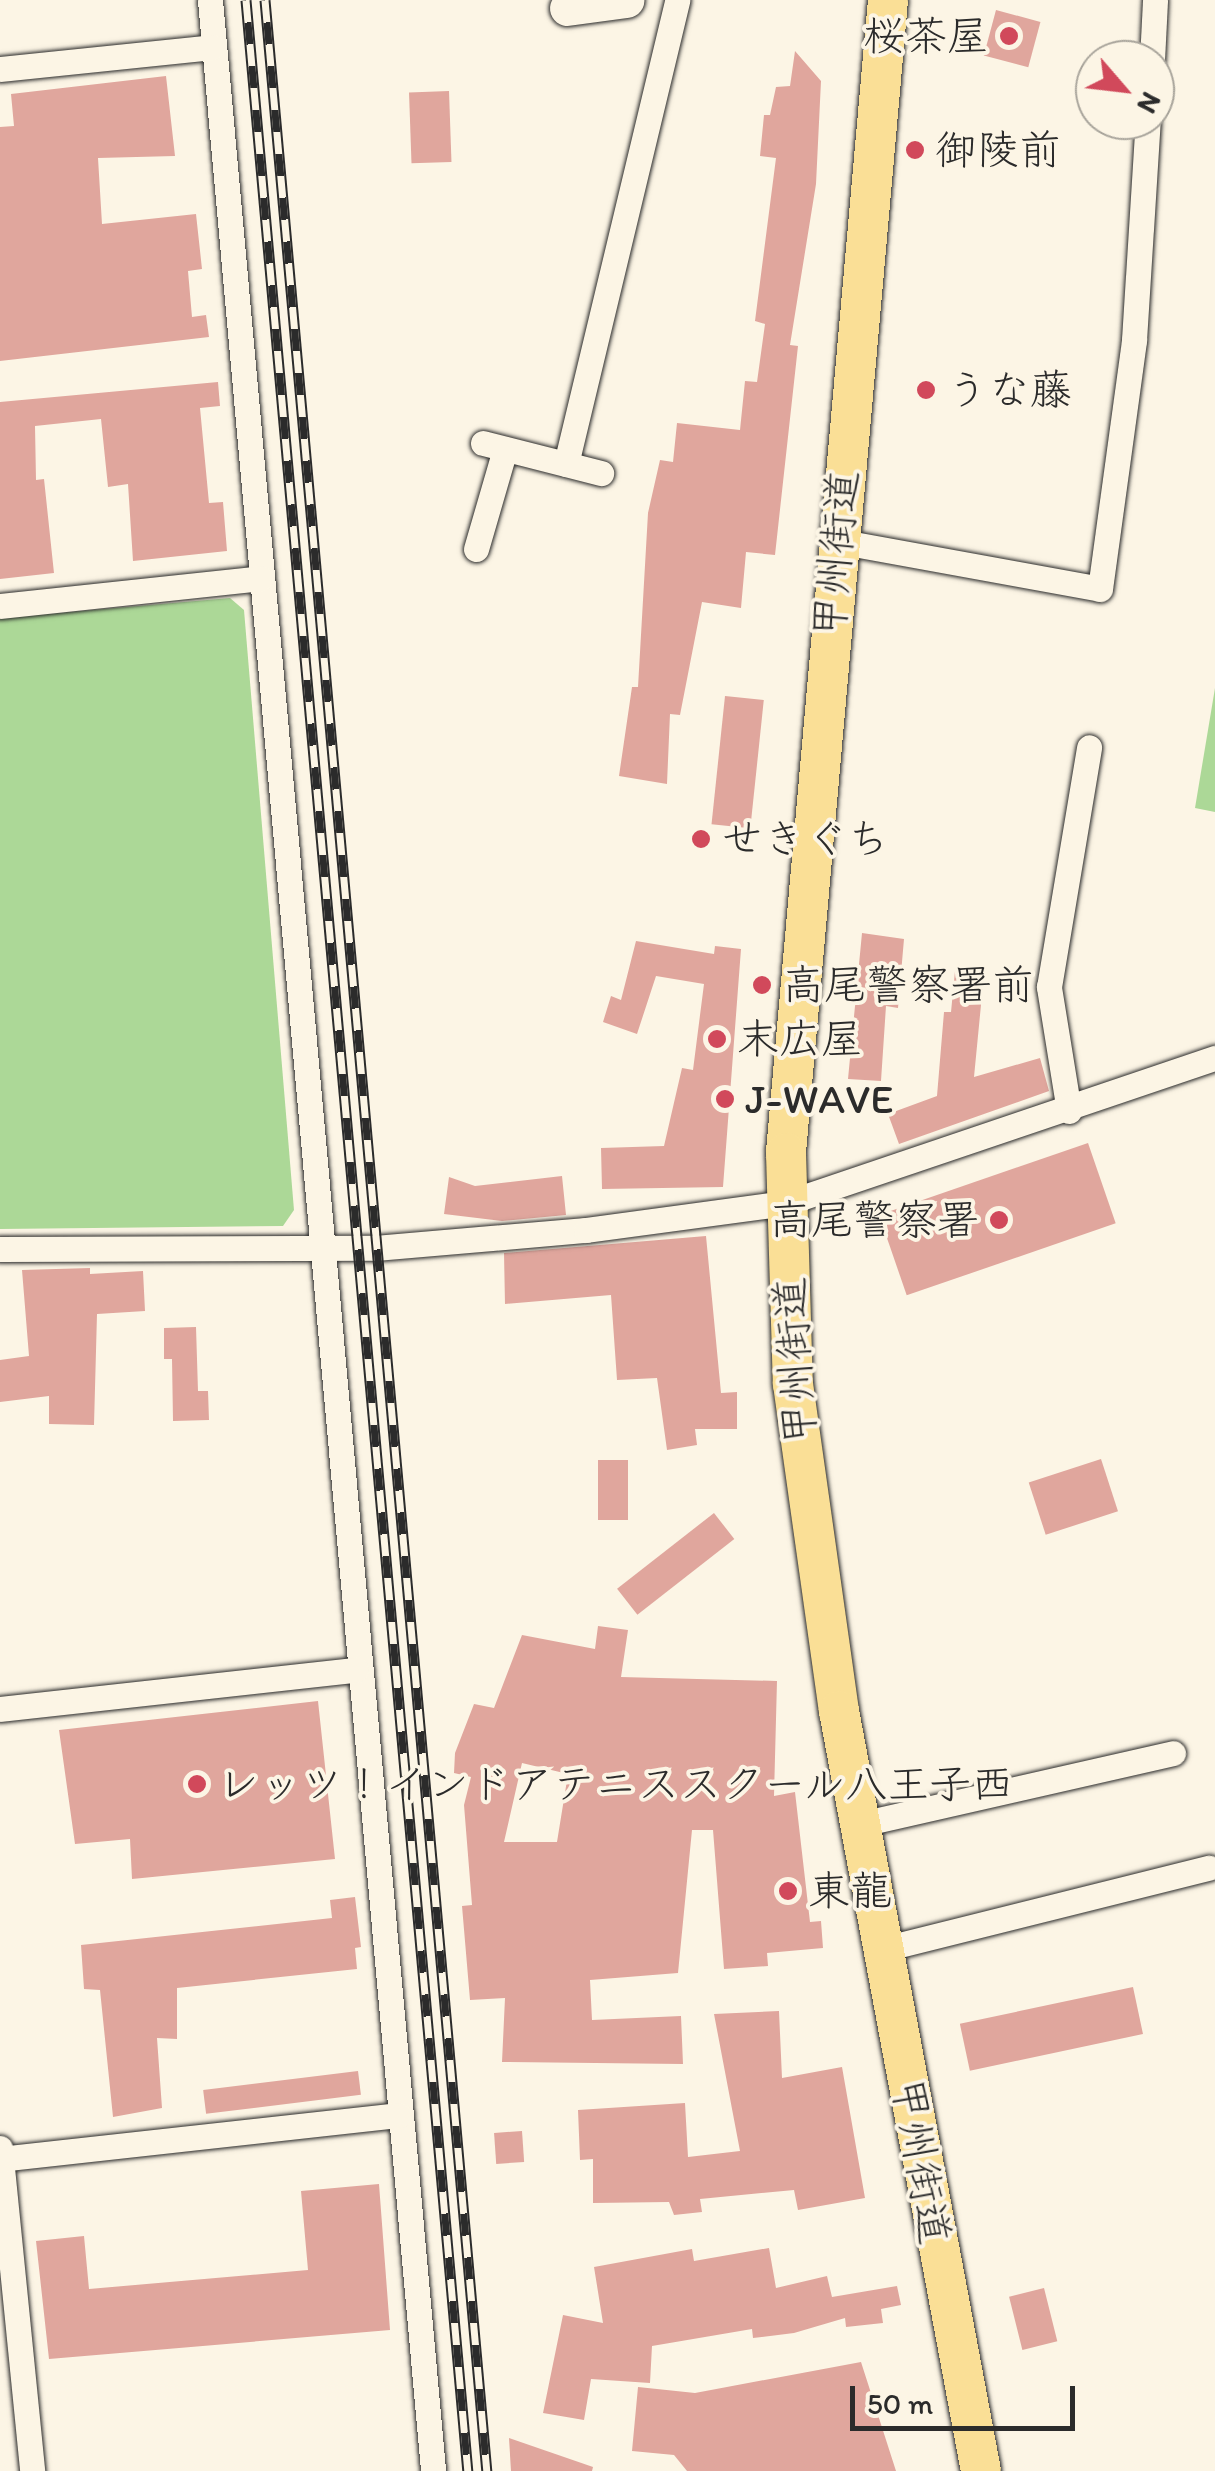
<!DOCTYPE html>
<meta charset="utf-8">
<style>
body{margin:0}
#map{position:relative;width:1215px;height:2471px;overflow:hidden;background:#fcf5e5;font-family:Itim,"Klee One",sans-serif}
div>[style]{position:absolute}
[style*='--x']{left:calc(var(--x)*1px);top:calc(var(--y)*1px);width:calc(var(--w)*1px);rotate:calc(var(--a)*1deg)}
.green>*{inset:0;background:#acd897}
.building>*{inset:0;background:#e0a69d;transform-origin:0 0}
.roads{filter:drop-shadow(0 0 2px #2b2b2b) drop-shadow(0 0 2px #2b2b2b)}
.minor>*{height:25px;margin:-12.5px;padding:0 12.5px;transform-origin:12.5px;border-radius:12.5px;background:#fcf5e5}
.secondary>*{height:35px;margin:-17.5px;padding:0 17.5px;transform-origin:17.5px;border-radius:17.5px;background:#fcf5e5}
.trunk>*{height:40px;margin:-20px;padding:0 20px;transform-origin:20px;border-radius:20px;background:#fadf96}
.rail>*{height:11px;margin-top:-5.5px;transform-origin:0;background:repeating-linear-gradient(90deg,#fcf5e5 0 22px,#2b2b2b 0 44px);box-sizing:border-box;border-block:2px solid #2b2b2b}
.dots>*{width:28px;height:28px;translate:-50% -50%;box-sizing:border-box;border:5px solid #fcf5e5;border-radius:50%}
span{translate:-50% -50%;white-space:nowrap;text-align:center;line-height:1.15;-webkit-text-stroke:8px #fcf5e5;paint-order:stroke}
.poi-label{font-size:42px;color:#2b2b2b}
.right{translate:-100% -50%;text-align:right}
.left{translate:0 -50%;text-align:left}
.street-label{font-size:42px;color:#2b2b2b}
.north{position:absolute;left:1075px;top:40px;width:100px;height:100px;box-sizing:border-box;background:#fcf5e5;border:2px solid #a8a49b;border-radius:50%;rotate:118deg;font-size:28px;font-weight:700;line-height:40px;text-align:center;color:#2b2b2b}
.north::after{content:'';display:block;margin:auto;width:35px;height:45px;background:#d1495b;clip-path:polygon(50% 0,100% 100%,50% 72%,0 100%)}
.scale{position:absolute;left:850px;top:2386px;width:225px;height:45px;box-sizing:border-box;border:5px solid #2b2b2b;border-top:0;padding-left:12px;font-size:30px;line-height:35px;white-space:nowrap;color:#2b2b2b;-webkit-text-stroke:8px #fcf5e5;paint-order:stroke}
</style>
<div id="map">
<div class="green">
<div style="clip-path:polygon(230px 598px,244px 610px,294px 1210px,283px 1226px,0 1229px,0 618px)"></div>
<div style="clip-path:polygon(1215px 688px,1215px 812px,1195px 808px)"></div>
</div>
<div class="building">
<div style="left:996px;top:10px;width:46px;height:47px;rotate:15deg"></div>
<div style="clip-path:polygon(795px 51px,821px 81px,816px 184px,790px 345px,798px 346px,775px 555px,746px 552px,741px 608px,702px 602px,680px 715px,670px 714px,667px 784px,619px 776px,632px 687px,638px 687px,648px 513px,660px 460px,673px 462px,677px 423px,740px 430px,745px 381px,757px 382px,765px 324px,755px 321px,776px 158px,760px 156px,764px 115px,770px 115px,776px 87px,790px 86px)"></div>
<div style="clip-path:polygon(166px 76px,175px 156px,98px 158px,102px 224px,196px 214px,202px 269px,188px 271px,192px 317px,206px 315px,209px 337px,0 361px,0 127px,14px 126px,11px 94px)"></div>
<div style="left:449px;top:91px;width:71px;height:40px;rotate:88deg"></div>
<div style="clip-path:polygon(218px 382px,220px 406px,200px 408px,209px 503px,223px 502px,227px 551px,133px 561px,128px 484px,108px 487px,101px 419px,35px 426px,36px 480px,44px 479px,54px 573px,0 579px,0 402px)"></div>
<div style="left:725px;top:696px;width:39px;height:129px;rotate:6deg"></div>
<div style="clip-path:polygon(862px 933px,904px 939px,898px 1008px,886px 1006px,881px 1081px,848px 1079px)"></div>
<div style="clip-path:polygon(636px 941px,714px 954px,715px 946px,741px 949px,723px 1187px,602px 1189px,601px 1148px,664px 1146px,682px 1068px,693px 1070px,704px 984px,656px 976px,637px 1034px,603px 1022px,611px 996px,621px 1000px)"></div>
<div style="clip-path:polygon(955px 971px,984px 974px,974px 1077px,1040px 1058px,1049px 1091px,899px 1144px,888px 1114px,937px 1096px,944px 1012px,951px 1012px)"></div>
<div style="left:1088px;top:1143px;width:85px;height:221px;rotate:71deg"></div>
<div style="clip-path:polygon(562px 1176px,566px 1215px,502px 1221px,444px 1214px,449px 1177px,475px 1186px)"></div>
<div style="clip-path:polygon(706px 1236px,721px 1393px,737px 1392px,737px 1429px,695px 1429px,697px 1445px,667px 1450px,657px 1378px,617px 1380px,611px 1295px,505px 1304px,504px 1253px)"></div>
<div style="clip-path:polygon(90px 1268px,90px 1274px,143px 1271px,145px 1311px,97px 1314px,94px 1425px,49px 1424px,49px 1396px,0 1402px,0 1360px,29px 1356px,22px 1270px)"></div>
<div style="clip-path:polygon(196px 1327px,198px 1391px,208px 1391px,209px 1420px,173px 1421px,172px 1359px,164px 1359px,164px 1328px)"></div>
<div style="left:1101px;top:1459px;width:55px;height:76px;rotate:72deg"></div>
<div style="left:598px;top:1460px;width:30px;height:60px"></div>
<div style="left:714px;top:1513px;width:33px;height:123px;rotate:52deg"></div>
<div style="clip-path:polygon(evenodd,598px 1626px,628px 1630px,621px 1677px,777px 1681px,774px 1796px,795px 1792px,810px 1922px,821px 1921px,823px 1948px,767px 1953px,768px 1966px,724px 1969px,713px 1830px,692px 1830px,678px 1973px,590px 1980px,592px 2020px,681px 2016px,683px 2064px,502px 2062px,505px 1998px,470px 2000px,462px 1906px,472px 1905px,464px 1805px,471px 1777px,454px 1773px,455px 1753px,474px 1704px,494px 1708px,522px 1635px,595px 1649px,598px 1626px,522px 1763px,568px 1774px,557px 1842px,504px 1842px,522px 1763px)"></div>
<div style="clip-path:polygon(318px 1701px,335px 1859px,132px 1879px,130px 1839px,75px 1844px,59px 1730px)"></div>
<div style="clip-path:polygon(355px 1897px,361px 1947px,355px 1948px,357px 1969px,177px 1988px,177px 2039px,157px 2038px,162px 2108px,113px 2117px,100px 1990px,84px 1989px,81px 1945px,332px 1918px,330px 1900px)"></div>
<div style="left:1133px;top:1987px;width:48px;height:177px;rotate:78deg"></div>
<div style="clip-path:polygon(779px 2011px,782px 2078px,842px 2067px,865px 2198px,798px 2210px,794px 2190px,700px 2199px,702px 2212px,674px 2215px,669px 2202px,593px 2203px,593px 2159px,580px 2160px,578px 2110px,685px 2103px,688px 2157px,740px 2151px,714px 2014px)"></div>
<div style="left:358px;top:2071px;width:24px;height:156px;rotate:83deg"></div>
<div style="left:522px;top:2131px;width:31px;height:28px;rotate:86deg"></div>
<div style="clip-path:polygon(379px 2184px,390px 2330px,49px 2359px,36px 2241px,84px 2236px,89px 2289px,308px 2270px,301px 2191px)"></div>
<div style="clip-path:polygon(769px 2248px,776px 2288px,827px 2276px,832px 2297px,897px 2286px,901px 2305px,881px 2309px,883px 2323px,846px 2327px,845px 2318px,794px 2333px,753px 2338px,752px 2329px,652px 2346px,650px 2383px,591px 2379px,584px 2420px,543px 2413px,563px 2315px,603px 2323px,594px 2267px,692px 2249px,694px 2261px)"></div>
<div style="left:1044px;top:2288px;width:55px;height:36px;rotate:76deg"></div>
<div style="clip-path:polygon(861px 2362px,896px 2471px,687px 2471px,674px 2455px,632px 2451px,638px 2387px,695px 2393px)"></div>
<div style="clip-path:polygon(509px 2438px,593px 2467px,592px 2471px,511px 2471px)"></div>
</div>
<div class="roads">
<div class="minor">
<div style="--x:210;--y:0;--w:2481;--a:84.84"></div>
<div style="--x:1152;--y:60;--w:60;--a:-87.1"></div>
<div style="--x:0;--y:69;--w:213;--a:-5.9"></div>
<div style="--x:483;--y:443;--w:122;--a:14.3"></div>
<div style="--x:566;--y:464;--w:477;--a:-76.5"></div>
<div style="--x:837;--y:541;--w:267;--a:10.3"></div>
<div style="--x:1100;--y:589;--w:251;--a:-82.2"></div>
<div style="--x:1134;--y:340;--w:220;--a:-86.4"></div>
<div style="--x:476;--y:549;--w:104;--a:-73.8"></div>
<div style="--x:0;--y:606;--w:262;--a:-6.1"></div>
<div style="--x:1069;--y:1111;--w:126;--a:-99.2"></div>
<div style="--x:1049;--y:987;--w:243;--a:-80.5"></div>
<div style="--x:0;--y:1249;--w:375;--a:-0.2"></div>
<div style="--x:375;--y:1248;--w:212;--a:-4.9"></div>
<div style="--x:586;--y:1230;--w:202;--a:-7.7"></div>
<div style="--x:786;--y:1203;--w:453;--a:-18.7"></div>
<div style="--x:0;--y:1709;--w:358;--a:-6.3"></div>
<div style="--x:861;--y:1824;--w:320;--a:-12.8"></div>
<div style="--x:883;--y:1949;--w:336;--a:-14"></div>
<div style="--x:0;--y:2148;--w:325;--a:84.3"></div>
<div style="--x:0;--y:2159;--w:401;--a:-6.3"></div>
</div>
<div class="secondary">
<div style="--x:567;--y:8;--w:60;--a:-7.7"></div>
</div>
<div class="trunk">
<div style="--x:888;--y:0;--w:1158;--a:95.06"></div>
<div style="--x:786;--y:1153;--w:231;--a:88.3"></div>
<div style="--x:793;--y:1384;--w:330;--a:82"></div>
<div style="--x:839;--y:1711;--w:773;--a:79.42"></div>
</div>
</div>
<div class="rail">
<div style="--x:246;--y:0;--w:2481;--a:84.87"></div>
<div style="--x:265;--y:0;--w:2481;--a:84.87"></div>
</div>
<div class="dots">
<div style="left:1009px;top:36px;background:#d1495b"></div>
<div style="left:915px;top:150px;background:#d1495b"></div>
<div style="left:926px;top:390px;background:#d1495b"></div>
<div style="left:701px;top:839px;background:#d1495b"></div>
<div style="left:762px;top:985px;background:#d1495b"></div>
<div style="left:717px;top:1039px;background:#d1495b"></div>
<div style="left:725px;top:1099px;background:#d1495b"></div>
<div style="left:999px;top:1220px;background:#d1495b"></div>
<div style="left:197px;top:1784px;background:#d1495b"></div>
<div style="left:788px;top:1891px;background:#d1495b"></div>
</div>
<div class="poi-label">
<span class="right" style="left:989px;top:36px">桜茶屋</span>
<span class="left" style="left:935px;top:150px">御陵前</span>
<span class="left" style="left:946px;top:390px">うな藤</span>
<span class="left" style="left:721px;top:839px">せきぐち</span>
<span class="left" style="left:782px;top:985px">高尾警察署前</span>
<span class="left" style="left:737px;top:1039px">末広屋</span>
<span class="left" style="left:745px;top:1099px">J-WAVE</span>
<span class="right" style="left:979px;top:1220px">高尾警察署</span>
<span class="left" style="left:217px;top:1784px">レッツ！インドアテニススクール八王子西</span>
<span class="left" style="left:808px;top:1891px">東龍</span>
</div>
<div class="street-label">
<span style="left:836px;top:554px;rotate:-85deg">甲州街道</span>
<span style="left:795px;top:1361px;rotate:-94deg">甲州街道</span>
<span style="left:921px;top:2161px;rotate:80deg">甲州街道</span>
</div>
<div class="north">N</div>
<div class="scale">50 m</div>
</div>
